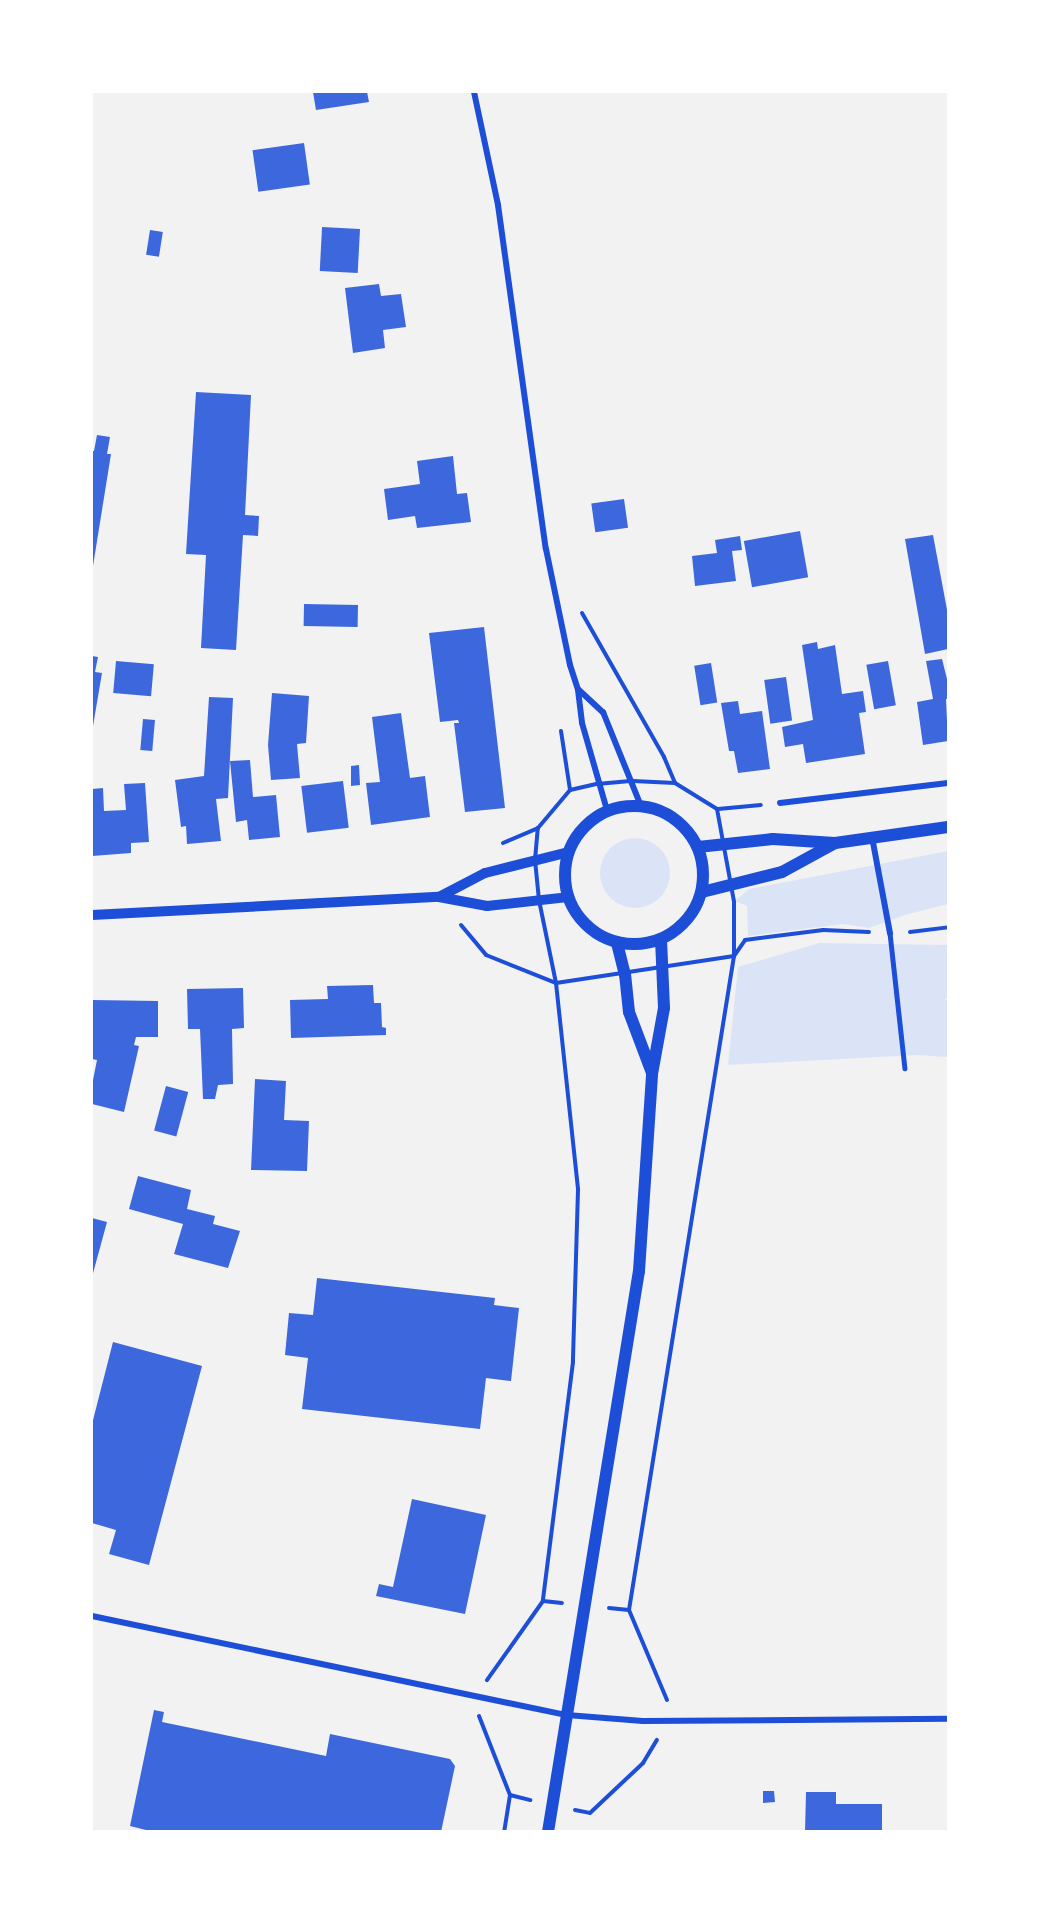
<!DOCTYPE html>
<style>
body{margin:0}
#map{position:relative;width:1040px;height:1923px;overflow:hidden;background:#f2f2f2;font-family:"Noto Sans",sans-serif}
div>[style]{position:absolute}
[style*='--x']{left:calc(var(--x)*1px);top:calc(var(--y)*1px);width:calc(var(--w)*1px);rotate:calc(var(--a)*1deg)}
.green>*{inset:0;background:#dbe4f7}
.round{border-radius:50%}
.building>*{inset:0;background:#3d67dc;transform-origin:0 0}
.path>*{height:4px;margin:-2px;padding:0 2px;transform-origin:2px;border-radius:2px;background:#1d4ed8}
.service>*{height:4.5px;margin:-2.25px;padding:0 2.25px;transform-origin:2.25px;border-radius:2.25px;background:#1d4ed8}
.minor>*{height:6px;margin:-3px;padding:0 3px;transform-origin:3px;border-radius:3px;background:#1d4ed8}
.tertiary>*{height:10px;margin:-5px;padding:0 5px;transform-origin:5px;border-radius:5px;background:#1d4ed8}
.secondary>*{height:12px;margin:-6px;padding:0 6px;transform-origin:6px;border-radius:6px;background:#1d4ed8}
.secondary>.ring{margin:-6px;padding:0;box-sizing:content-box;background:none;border:12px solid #1d4ed8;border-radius:50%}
span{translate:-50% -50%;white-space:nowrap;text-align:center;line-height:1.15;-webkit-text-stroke:6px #fff;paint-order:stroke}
.frame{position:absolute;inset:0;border:93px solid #fff;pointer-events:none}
</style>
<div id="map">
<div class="green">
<div class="round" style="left:600px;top:838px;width:70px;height:70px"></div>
<div style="clip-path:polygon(948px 851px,948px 904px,905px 915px,869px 928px,843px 924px,748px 936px,747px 906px,735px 901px,749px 889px)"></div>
<div style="clip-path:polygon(819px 943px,948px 945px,948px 997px,945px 1000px,948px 1000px,948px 1057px,916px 1055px,728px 1065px,738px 967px)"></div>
</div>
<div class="building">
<div style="clip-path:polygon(313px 92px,367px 92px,369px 102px,316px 110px)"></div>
<div style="left:304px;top:143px;width:42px;height:52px;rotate:82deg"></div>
<div style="left:360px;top:229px;width:44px;height:38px;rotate:93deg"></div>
<div style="left:150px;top:230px;width:13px;height:25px;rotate:9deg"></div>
<div style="clip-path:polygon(379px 284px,381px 296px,401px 294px,406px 327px,383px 330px,385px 348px,353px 353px,345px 288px)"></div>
<div style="clip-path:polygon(196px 392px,251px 395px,245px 515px,259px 516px,258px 536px,243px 535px,236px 650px,201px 648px,206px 555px,186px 554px)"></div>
<div style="clip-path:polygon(97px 435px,110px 437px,107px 454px,111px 454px,93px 566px,92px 451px,94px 451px)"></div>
<div style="clip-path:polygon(453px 456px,457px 494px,467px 493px,471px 522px,417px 528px,415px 516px,388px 520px,384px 489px,420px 484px,417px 461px)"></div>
<div style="left:624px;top:499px;width:29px;height:33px;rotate:82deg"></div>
<div style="left:800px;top:531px;width:47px;height:57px;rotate:80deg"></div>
<div style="clip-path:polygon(933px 535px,948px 615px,948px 649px,925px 654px,905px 539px)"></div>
<div style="clip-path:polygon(740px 536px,742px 550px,732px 551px,736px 581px,695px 586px,692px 556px,717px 553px,715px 540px)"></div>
<div style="left:304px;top:604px;width:54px;height:22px;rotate:1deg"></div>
<div style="clip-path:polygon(484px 627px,505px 808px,465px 812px,454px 723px,459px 723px,458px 720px,440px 722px,429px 633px)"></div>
<div style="clip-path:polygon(817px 642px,818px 649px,835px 645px,842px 694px,863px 691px,866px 712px,859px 713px,865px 754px,806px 763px,803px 744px,785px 747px,782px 727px,813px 720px,802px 645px)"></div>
<div style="clip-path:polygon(92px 656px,98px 657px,95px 672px,102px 673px,93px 726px)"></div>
<div style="clip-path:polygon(942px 659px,948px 683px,948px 699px,946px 699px,948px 741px,923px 745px,917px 702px,933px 699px,926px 661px)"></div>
<div style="left:116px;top:661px;width:38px;height:32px;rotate:5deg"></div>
<div style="left:888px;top:661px;width:45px;height:22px;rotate:80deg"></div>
<div style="left:711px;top:663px;width:40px;height:17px;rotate:81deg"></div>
<div style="left:786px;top:677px;width:44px;height:22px;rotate:82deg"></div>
<div style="clip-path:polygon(272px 693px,309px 696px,306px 743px,297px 744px,300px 778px,271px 780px,268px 745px)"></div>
<div style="clip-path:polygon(209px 697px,233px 698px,228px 798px,216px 799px,221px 841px,187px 844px,186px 826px,181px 827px,175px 780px,204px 776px)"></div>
<div style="clip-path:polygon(738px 701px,740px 714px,762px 711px,770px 769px,738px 773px,734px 751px,729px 751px,721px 703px)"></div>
<div style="clip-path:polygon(401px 713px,410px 778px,425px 776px,430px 817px,371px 825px,366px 783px,380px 782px,372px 717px)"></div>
<div style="left:143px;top:719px;width:12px;height:31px;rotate:5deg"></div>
<div style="clip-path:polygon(250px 760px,253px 797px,276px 795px,280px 837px,249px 840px,247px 820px,236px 822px,230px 761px)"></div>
<div style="clip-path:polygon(359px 765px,360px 785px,351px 786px,351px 766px)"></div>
<div style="left:343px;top:781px;width:47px;height:42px;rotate:83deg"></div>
<div style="clip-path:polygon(145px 783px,149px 842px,131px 843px,131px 853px,92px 856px,92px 789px,103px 788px,104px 811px,126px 810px,124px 784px)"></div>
<div style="clip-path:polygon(373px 985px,374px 1003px,381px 1003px,382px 1027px,386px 1028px,386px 1035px,291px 1038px,290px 1000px,328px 999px,327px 986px)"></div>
<div style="clip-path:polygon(243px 988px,244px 1028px,232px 1029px,233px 1084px,218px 1085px,215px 1099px,203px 1099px,200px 1029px,188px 1029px,187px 989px)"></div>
<div style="clip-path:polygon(92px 1000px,158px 1001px,158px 1037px,136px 1037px,134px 1045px,139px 1046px,124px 1112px,92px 1104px,92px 1085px,97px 1060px,92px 1059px)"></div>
<div style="clip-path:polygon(255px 1079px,286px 1081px,284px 1120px,309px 1121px,307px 1171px,251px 1170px)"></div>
<div style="left:166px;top:1086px;width:23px;height:46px;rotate:15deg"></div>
<div style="clip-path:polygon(138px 1176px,191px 1190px,187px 1209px,215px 1216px,213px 1224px,240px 1231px,228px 1268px,174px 1254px,183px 1224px,129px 1209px)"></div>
<div style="clip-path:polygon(92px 1218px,107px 1222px,92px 1277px)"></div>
<div style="clip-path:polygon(317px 1278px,495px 1298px,494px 1305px,519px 1308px,511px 1381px,486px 1378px,480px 1429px,302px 1409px,308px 1358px,285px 1355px,289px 1313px,313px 1315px)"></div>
<div style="clip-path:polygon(113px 1342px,202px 1366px,149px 1565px,109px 1554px,116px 1530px,92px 1523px,92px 1424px)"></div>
<div style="clip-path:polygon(412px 1499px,486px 1515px,465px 1614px,376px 1596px,379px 1584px,393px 1587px)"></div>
<div style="clip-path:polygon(154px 1710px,164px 1712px,162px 1722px,326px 1756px,330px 1734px,450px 1759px,455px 1766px,441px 1832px,154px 1832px,130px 1826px)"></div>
<div style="clip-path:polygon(763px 1791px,774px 1791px,775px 1802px,763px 1803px)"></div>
<div style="clip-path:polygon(806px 1792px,836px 1792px,836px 1804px,882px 1804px,882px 1832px,805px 1832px)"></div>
</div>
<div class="path">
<div style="--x:582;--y:613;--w:166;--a:60.3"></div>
<div style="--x:664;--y:757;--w:28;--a:67"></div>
<div style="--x:561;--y:731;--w:60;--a:81.3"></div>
<div style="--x:633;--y:781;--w:42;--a:2.7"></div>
<div style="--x:675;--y:783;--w:49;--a:31.8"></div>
<div style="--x:717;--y:809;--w:95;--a:79.6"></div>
<div style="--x:734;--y:902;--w:54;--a:90"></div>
<div style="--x:734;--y:956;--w:180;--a:171.4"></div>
<div style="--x:556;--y:983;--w:85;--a:-101.6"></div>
<div style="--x:539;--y:900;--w:40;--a:-95.7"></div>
<div style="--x:535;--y:860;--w:32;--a:-85"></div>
<div style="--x:538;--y:828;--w:50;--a:-49.9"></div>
<div style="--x:570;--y:790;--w:28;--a:-13"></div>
<div style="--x:597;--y:784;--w:36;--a:-5"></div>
<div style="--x:718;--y:809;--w:43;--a:-5.3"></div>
<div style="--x:503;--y:843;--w:38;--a:-23"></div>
<div style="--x:461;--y:925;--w:39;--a:50"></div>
<div style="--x:486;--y:955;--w:75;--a:21.8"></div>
<div style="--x:556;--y:983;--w:208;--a:83.9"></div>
<div style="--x:578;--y:1190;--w:172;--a:91.7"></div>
<div style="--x:573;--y:1362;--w:241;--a:97.2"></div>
<div style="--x:543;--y:1601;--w:97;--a:125.3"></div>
<div style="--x:910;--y:932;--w:38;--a:-7"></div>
<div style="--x:543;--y:1601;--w:19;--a:6"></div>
<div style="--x:609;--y:1608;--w:20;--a:6"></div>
<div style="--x:667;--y:1700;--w:98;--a:-112.9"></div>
<div style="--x:629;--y:1610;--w:662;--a:-80.88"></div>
<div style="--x:734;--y:956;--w:19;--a:-55"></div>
<div style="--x:745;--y:940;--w:79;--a:-7.3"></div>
<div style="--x:823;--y:930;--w:46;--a:2.5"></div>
<div style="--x:479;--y:1716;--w:85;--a:68.6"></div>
<div style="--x:510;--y:1795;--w:37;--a:99"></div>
<div style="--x:510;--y:1795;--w:21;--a:14"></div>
<div style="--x:575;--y:1810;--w:15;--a:11"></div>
<div style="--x:590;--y:1813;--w:73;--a:-43.3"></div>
<div style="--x:643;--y:1763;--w:27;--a:-59"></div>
</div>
<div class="service">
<div style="--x:890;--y:933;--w:136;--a:83.7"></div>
</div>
<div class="minor">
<div style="--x:474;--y:92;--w:116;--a:78"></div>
<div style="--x:498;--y:205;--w:347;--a:82.1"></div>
<div style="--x:546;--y:549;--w:118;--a:78.3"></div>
<div style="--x:570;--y:665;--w:26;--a:72"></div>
<div style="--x:578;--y:690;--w:33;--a:83"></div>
<div style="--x:582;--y:723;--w:91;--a:74"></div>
<div style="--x:579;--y:690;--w:33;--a:43"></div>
<div style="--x:603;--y:712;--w:101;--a:68"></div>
<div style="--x:780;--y:803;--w:169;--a:-6.8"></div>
<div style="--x:872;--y:837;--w:98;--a:79.4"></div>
<div style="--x:92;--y:1616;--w:485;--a:11.8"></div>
<div style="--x:567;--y:1715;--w:76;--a:4.5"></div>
<div style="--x:643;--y:1721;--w:305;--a:-0.4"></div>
</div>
<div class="tertiary">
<div style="--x:439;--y:897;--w:52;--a:-27.6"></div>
<div style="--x:485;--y:873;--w:87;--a:-14"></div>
<div style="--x:92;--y:915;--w:347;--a:-3"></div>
<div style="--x:439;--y:897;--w:49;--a:10.6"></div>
<div style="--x:487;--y:906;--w:81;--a:-6.3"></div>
</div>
<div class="secondary">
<div class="ring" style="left:565px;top:806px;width:126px;height:126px"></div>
<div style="--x:698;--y:847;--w:75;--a:-6.1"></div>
<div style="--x:773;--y:839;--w:62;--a:3.7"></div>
<div style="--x:835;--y:843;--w:114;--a:-8.1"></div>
<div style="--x:702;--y:892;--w:82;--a:-14"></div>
<div style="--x:782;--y:872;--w:60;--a:-28.7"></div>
<div style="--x:617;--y:943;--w:32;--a:76"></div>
<div style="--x:625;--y:974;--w:38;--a:84"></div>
<div style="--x:629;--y:1012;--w:65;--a:69.3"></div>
<div style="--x:548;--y:1832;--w:568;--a:-80.79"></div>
<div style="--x:639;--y:1271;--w:197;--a:-86.2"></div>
<div style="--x:652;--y:1074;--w:67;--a:-79.7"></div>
<div style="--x:664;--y:1008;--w:69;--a:-92.5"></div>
</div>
<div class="frame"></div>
</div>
